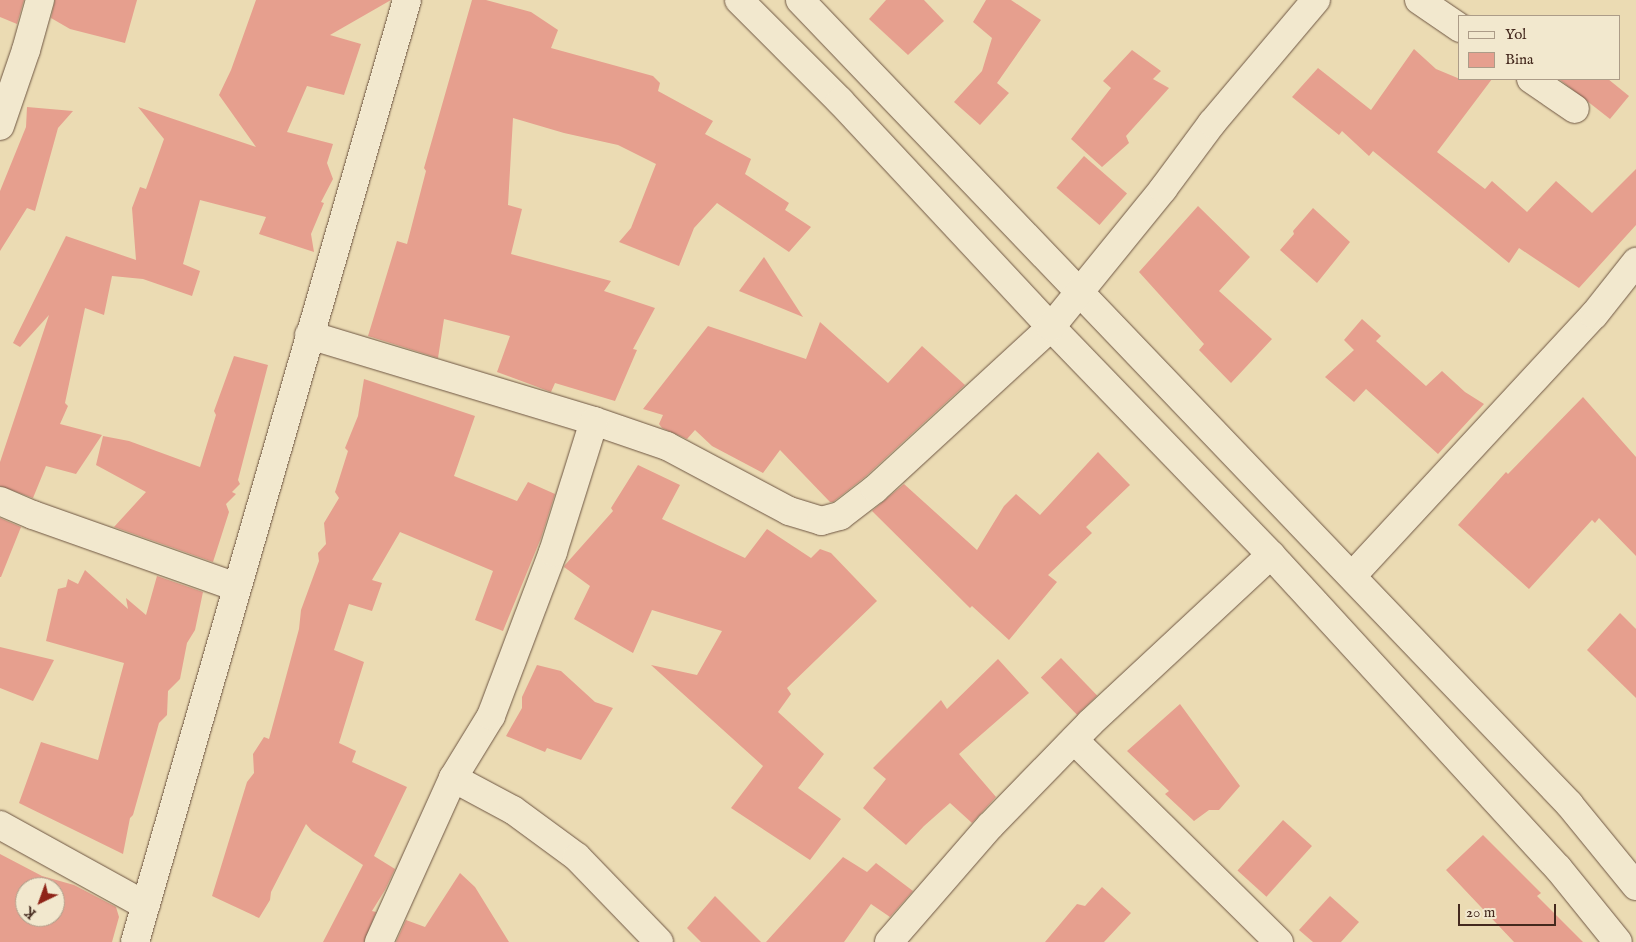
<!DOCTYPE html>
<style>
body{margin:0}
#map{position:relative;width:1636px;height:942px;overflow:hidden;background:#ebdbb3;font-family:"IM FELL English",serif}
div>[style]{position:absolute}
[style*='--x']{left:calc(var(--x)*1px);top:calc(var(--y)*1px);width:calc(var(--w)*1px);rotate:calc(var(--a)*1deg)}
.building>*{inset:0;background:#e69f8e;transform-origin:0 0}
.roads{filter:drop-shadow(0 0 1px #6e5643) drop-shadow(0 0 1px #6e5643)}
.minor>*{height:28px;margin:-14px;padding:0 14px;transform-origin:14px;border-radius:14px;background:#f2e8ce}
span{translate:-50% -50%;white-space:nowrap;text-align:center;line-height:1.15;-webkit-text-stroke:4px #f2e8ce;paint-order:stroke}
.legend{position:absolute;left:1458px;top:15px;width:162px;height:65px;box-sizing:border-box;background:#f2e8ce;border:1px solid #ac9c88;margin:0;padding:6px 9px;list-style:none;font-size:15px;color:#44291e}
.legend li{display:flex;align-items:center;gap:10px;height:25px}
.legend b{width:25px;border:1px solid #ac9c88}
.north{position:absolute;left:15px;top:877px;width:50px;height:50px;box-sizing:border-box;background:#f2e8ce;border:1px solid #ac9c88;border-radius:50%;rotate:222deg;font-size:14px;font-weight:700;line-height:20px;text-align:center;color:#44291e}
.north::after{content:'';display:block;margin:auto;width:18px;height:22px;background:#8f2418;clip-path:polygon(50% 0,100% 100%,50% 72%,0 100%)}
.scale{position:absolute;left:1458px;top:904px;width:98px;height:22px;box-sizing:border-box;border:2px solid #44291e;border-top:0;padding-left:6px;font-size:15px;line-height:18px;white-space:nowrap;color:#44291e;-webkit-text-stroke:4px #f2e8ce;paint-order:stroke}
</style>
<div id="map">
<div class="building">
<div style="clip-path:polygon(0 0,24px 0,17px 24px,0 17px)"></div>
<div style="clip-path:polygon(55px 0,137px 0,125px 43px,70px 29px,51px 18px)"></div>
<div style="clip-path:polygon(256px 0,391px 0,330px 35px,361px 44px,344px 95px,307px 86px,287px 132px,333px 144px,327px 163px,333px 179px,321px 202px,324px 203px,311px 234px,314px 252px,259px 234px,266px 217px,200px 200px,183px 264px,200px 271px,192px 296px,143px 279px,112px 276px,104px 315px,85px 308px,65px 403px,68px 406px,60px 424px,102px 435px,76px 474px,46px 466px,33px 498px,0 486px,0 462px,49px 315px,20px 347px,13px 343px,66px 236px,136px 260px,132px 208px,140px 187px,146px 189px,164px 139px,138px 107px,256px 147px,219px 95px,231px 70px)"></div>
<div style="clip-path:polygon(472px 0,486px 0,531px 12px,558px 30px,551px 48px,653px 76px,660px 83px,658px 91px,713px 121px,705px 134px,751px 159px,745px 174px,789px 203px,785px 210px,811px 227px,789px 252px,717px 203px,694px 228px,679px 266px,619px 242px,631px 228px,656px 164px,618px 145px,564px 133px,513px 118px,508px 205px,522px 209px,511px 254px,611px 281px,604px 291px,655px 308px,633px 349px,637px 350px,615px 401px,555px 383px,551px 392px,497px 372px,510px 336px,444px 319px,438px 358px,368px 336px,397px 241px,407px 244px,426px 171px,424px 168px)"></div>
<div style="clip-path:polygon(886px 0,924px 0,944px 21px,908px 55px,869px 19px)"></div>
<div style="clip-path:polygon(986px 0,1011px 0,1041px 20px,997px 83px,1009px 93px,980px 125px,954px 102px,982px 71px,992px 38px,973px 22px)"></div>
<div style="clip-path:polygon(1414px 49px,1436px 69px,1460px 79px,1492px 79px,1437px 152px,1485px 189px,1492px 181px,1527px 212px,1556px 181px,1592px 213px,1636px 169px,1636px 225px,1579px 288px,1519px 248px,1509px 263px,1373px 151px,1369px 156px,1342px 131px,1339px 135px,1292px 97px,1318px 68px,1371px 110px)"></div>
<div style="clip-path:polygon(1132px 50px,1161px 71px,1153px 79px,1169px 88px,1126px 136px,1129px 143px,1102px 167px,1071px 139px,1111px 88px,1103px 81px)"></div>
<div style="clip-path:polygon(1559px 79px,1608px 79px,1629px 96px,1610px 119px)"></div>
<div style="clip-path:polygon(27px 107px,73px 111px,58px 128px,35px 211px,27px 208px,0 251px,0 191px,26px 127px)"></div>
<div style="left:1084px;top:156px;width:57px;height:42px;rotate:41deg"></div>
<div style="clip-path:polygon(1198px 206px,1250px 257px,1219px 291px,1272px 339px,1231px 383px,1199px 350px,1204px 344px,1139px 272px)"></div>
<div style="clip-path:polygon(1313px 208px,1350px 242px,1317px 283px,1280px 250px,1294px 234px,1293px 231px)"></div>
<div style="clip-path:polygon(764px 257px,803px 317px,739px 291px)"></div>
<div style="clip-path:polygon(1362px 319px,1381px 336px,1376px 341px,1426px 386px,1442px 371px,1465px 392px,1484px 404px,1438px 454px,1366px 389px,1354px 402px,1325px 377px,1354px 350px,1344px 340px)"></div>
<div style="clip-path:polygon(820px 322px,888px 383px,922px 346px,965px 385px,865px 477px,833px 502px,830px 502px,780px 450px,763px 473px,712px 446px,695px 430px,687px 439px,662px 428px,659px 424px,663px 415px,643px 409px,708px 326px,806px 359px)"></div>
<div style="clip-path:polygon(234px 356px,268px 365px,238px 480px,240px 484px,232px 492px,236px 494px,226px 504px,229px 512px,213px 562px,114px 527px,146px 492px,96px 465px,103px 436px,129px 441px,200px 467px,216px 415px,214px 411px)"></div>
<div style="clip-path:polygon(364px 379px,475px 416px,454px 476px,517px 501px,528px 482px,555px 494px,541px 538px,503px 631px,475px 620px,493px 571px,400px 532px,372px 580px,382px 583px,372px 611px,349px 604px,334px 650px,364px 662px,339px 743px,356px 751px,352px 762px,407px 787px,374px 856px,395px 869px,385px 890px,372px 911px,376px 912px,364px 942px,323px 942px,363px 865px,312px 831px,306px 824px,271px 892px,270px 900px,259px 918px,212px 896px,247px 782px,254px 773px,253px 754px,264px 737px,269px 739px,299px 629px,301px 610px,319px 561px,318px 553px,326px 544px,324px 523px,339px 498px,335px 492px,348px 451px,345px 448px,358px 416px)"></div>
<div style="clip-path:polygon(1583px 397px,1636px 457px,1636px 556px,1599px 518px,1595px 523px,1592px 520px,1529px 589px,1458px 525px,1506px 472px,1508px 474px)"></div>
<div style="clip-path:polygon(1098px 452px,1130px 485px,1086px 527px,1092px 533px,1048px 575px,1057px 582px,1009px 640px,972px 606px,970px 608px,872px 511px,904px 484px,977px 550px,1004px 506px,1016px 494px,1040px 515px)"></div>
<div style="clip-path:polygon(638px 465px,680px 485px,662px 519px,745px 558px,767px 529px,811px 558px,820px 549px,831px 553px,877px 601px,787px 688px,791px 694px,778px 712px,824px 754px,798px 788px,841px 819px,810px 860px,731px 808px,763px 766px,651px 665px,697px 675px,722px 631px,652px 610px,633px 653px,574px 619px,590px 586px,564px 567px,565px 565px,613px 511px,611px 508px)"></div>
<div style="clip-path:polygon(0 518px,21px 527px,1px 577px,0 577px)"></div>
<div style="clip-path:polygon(85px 570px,128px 609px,126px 598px,146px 615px,157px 576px,203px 592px,195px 630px,187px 643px,180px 679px,168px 691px,167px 715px,159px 723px,133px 815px,130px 818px,123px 854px,19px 803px,41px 742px,98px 760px,124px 663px,46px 641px,58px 589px,66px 587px,68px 579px,78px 584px)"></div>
<div style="clip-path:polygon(1620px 613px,1636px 629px,1636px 698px,1587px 650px)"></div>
<div style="clip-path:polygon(0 647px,54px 660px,33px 701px,0 688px)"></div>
<div style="left:1061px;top:658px;width:52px;height:28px;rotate:46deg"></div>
<div style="clip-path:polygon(998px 659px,1029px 693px,959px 754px,996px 797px,972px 823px,950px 803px,924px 826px,906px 845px,863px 808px,886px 779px,873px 768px,941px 700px,947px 709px)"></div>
<div style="clip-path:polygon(537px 665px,561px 671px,595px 702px,613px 708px,581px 760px,547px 748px,545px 752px,506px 736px,522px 708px,522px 697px)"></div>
<div style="clip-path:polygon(1180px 704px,1240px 786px,1219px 810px,1209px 810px,1194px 821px,1165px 794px,1169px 791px,1127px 751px)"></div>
<div style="left:1283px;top:820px;width:39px;height:68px;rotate:42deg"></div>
<div style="clip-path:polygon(1483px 835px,1541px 893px,1537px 896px,1583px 942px,1514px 942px,1446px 870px)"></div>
<div style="clip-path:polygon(evenodd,0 854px,42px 876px,74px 885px,116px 907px,119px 917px,112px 942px,0 942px,0 854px,25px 887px,55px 887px,55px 917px,25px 917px,25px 887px)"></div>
<div style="clip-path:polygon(843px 857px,867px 872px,876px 863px,913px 891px,890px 917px,871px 904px,844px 942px,766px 942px)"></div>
<div style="clip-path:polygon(460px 873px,475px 887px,509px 942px,396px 942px,406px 920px,425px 927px)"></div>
<div style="clip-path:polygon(1102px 887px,1131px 913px,1104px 942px,1045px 942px,1077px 904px,1085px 906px)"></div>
<div style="clip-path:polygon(715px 896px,761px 942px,701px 942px,687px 928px)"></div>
<div style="clip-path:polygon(1330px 896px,1359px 922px,1341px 942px,1313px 942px,1299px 930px)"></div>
</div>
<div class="roads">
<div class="minor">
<div style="--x:739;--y:0;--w:143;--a:45"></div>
<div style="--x:840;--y:101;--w:309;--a:47"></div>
<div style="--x:1051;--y:327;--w:317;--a:46"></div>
<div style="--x:1271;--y:555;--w:425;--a:47.5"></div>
<div style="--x:1558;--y:868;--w:95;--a:51"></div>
<div style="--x:800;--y:0;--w:1113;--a:46.27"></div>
<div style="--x:1569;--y:804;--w:106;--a:50.7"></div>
<div style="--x:1419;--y:0;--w:50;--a:34.3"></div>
<div style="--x:1531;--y:79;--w:53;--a:34.3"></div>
<div style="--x:0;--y:126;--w:80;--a:-71.1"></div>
<div style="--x:26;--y:50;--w:52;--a:-74.4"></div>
<div style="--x:309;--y:335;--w:298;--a:16.8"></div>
<div style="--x:594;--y:421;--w:77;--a:18.9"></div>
<div style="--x:667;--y:446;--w:138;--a:28"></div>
<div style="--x:789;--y:511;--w:34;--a:17"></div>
<div style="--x:821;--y:521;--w:20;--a:-15"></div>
<div style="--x:840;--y:516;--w:44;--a:-37.6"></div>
<div style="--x:875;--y:489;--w:239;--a:-42.6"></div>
<div style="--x:1051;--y:327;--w:178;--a:-50.9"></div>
<div style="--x:1163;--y:189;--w:82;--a:-53.4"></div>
<div style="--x:1212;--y:123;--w:161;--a:-49.8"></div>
<div style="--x:0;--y:501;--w:36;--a:23"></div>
<div style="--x:33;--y:515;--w:215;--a:19.5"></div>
<div style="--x:1352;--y:576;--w:356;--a:-47.2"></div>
<div style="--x:1594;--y:315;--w:68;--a:-51.6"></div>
<div style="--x:1074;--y:740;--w:288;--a:44.6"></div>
<div style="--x:453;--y:778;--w:68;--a:28.1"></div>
<div style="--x:513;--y:810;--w:79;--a:36.3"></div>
<div style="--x:577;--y:857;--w:118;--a:46"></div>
<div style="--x:0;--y:825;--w:166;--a:28.9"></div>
<div style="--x:135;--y:942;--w:980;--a:-73.89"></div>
<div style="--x:379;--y:942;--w:180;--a:-65.7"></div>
<div style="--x:453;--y:778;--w:73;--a:-58.5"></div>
<div style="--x:491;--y:716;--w:175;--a:-69.3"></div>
<div style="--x:553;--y:552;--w:137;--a:-72.6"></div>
<div style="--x:889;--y:942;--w:154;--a:-49"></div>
<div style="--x:990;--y:826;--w:144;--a:-45.8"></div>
<div style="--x:1090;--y:723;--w:247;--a:-42.9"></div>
</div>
</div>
<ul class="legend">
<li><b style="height:6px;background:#f2e8ce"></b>Yol</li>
<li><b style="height:14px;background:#e69f8e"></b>Bina</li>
</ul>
<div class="north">K</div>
<div class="scale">20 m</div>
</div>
